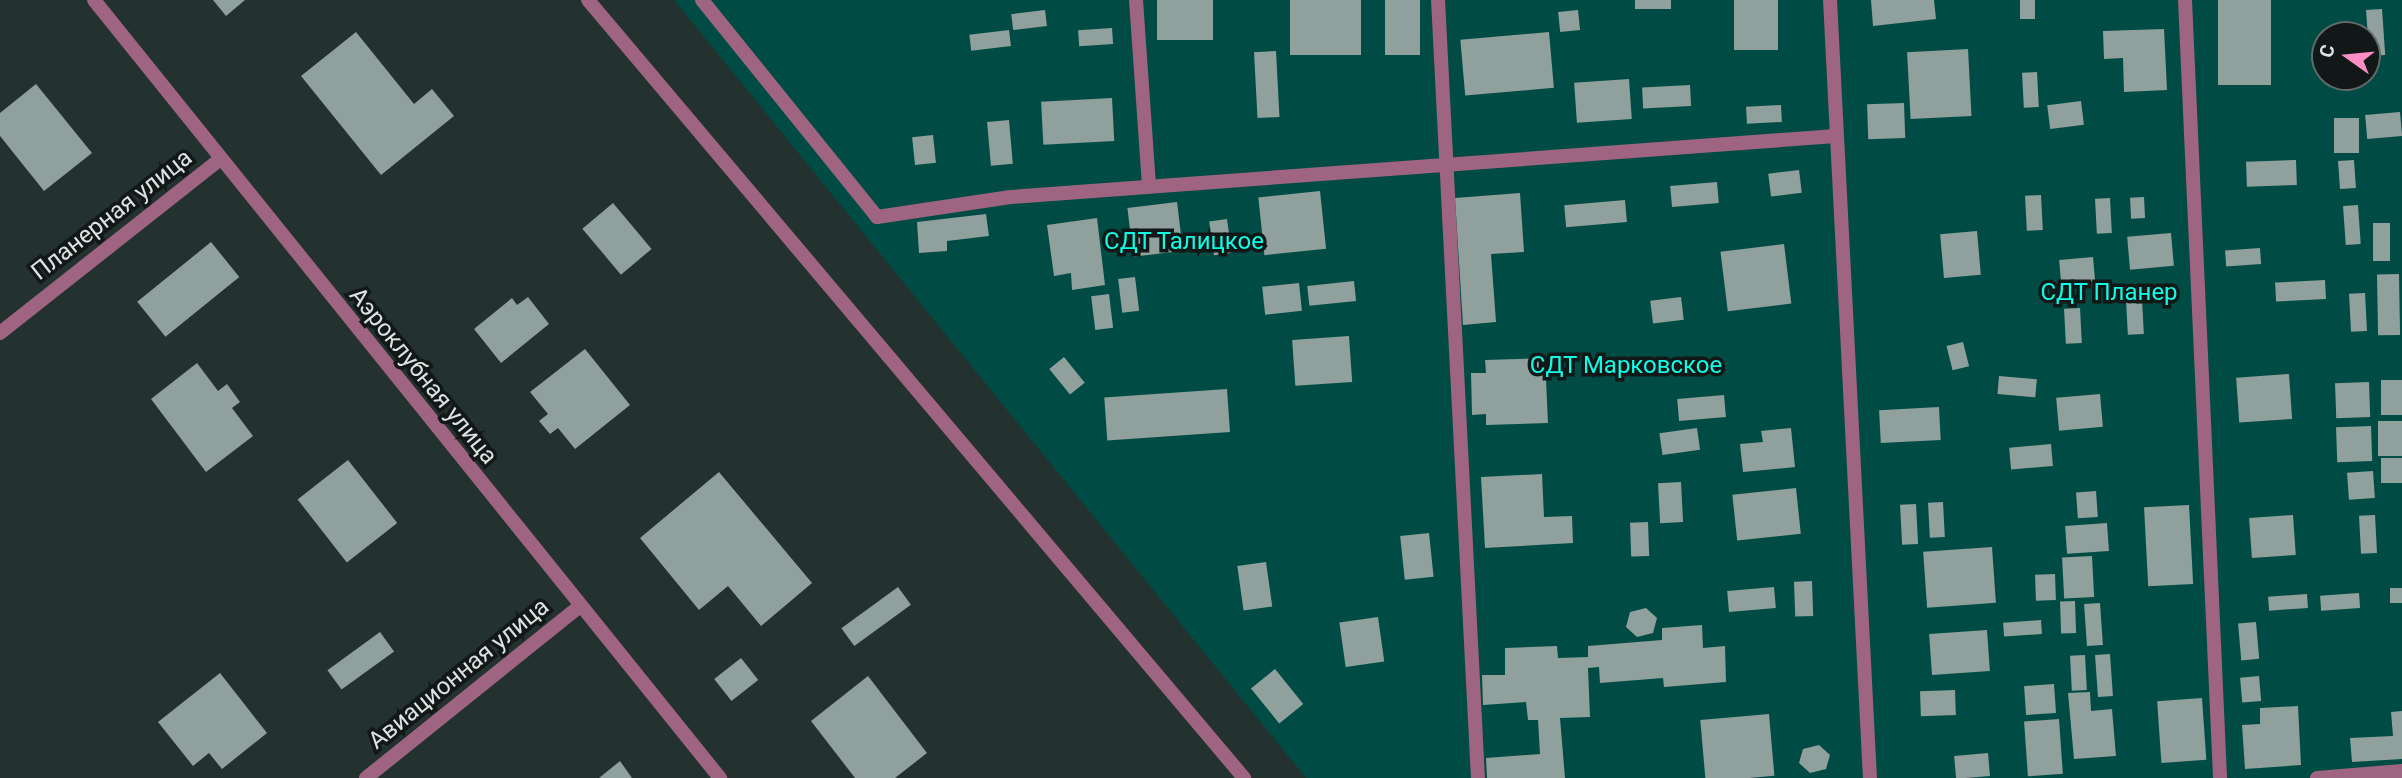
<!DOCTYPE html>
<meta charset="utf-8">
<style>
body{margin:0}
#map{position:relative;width:2402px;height:778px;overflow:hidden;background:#23312f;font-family:Roboto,sans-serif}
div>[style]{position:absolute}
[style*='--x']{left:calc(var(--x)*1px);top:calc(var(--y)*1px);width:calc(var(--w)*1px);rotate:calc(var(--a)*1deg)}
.green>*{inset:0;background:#004c44}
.building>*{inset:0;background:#8fa09d;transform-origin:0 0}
.lane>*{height:14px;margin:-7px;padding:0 7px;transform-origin:7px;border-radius:7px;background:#9f6481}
.street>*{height:14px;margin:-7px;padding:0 7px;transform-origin:7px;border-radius:7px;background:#9f6481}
span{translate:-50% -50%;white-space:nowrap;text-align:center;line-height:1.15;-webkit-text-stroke:7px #111817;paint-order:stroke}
.street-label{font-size:24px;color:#dbe4e2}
.park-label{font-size:24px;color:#11fce5}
.north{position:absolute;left:2311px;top:21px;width:70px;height:70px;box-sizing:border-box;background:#111817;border:2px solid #626a68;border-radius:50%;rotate:285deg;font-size:19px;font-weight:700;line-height:28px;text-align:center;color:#dbe4e2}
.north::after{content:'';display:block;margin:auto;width:24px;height:32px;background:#fb8fc5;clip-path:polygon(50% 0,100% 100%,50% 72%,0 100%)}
</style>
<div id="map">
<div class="green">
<div style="clip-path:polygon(evenodd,674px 0,2402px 0,2402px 778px,1306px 778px,674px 0,2325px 35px,2367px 35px,2367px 77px,2325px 77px,2325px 35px)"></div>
</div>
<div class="building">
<div style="clip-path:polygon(213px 0,245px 0,226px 16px)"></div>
<div style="left:1157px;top:0;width:56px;height:40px"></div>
<div style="left:1290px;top:0;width:71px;height:55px"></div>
<div style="left:1385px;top:0;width:35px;height:55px"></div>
<div style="left:1635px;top:0;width:36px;height:9px"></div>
<div style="left:1734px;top:0;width:44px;height:50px"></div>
<div style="clip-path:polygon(1871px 0,1934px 0,1936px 19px,1873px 26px)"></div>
<div style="left:2020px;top:0;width:15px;height:19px"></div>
<div style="left:2218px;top:0;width:53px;height:85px"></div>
<div style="left:2382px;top:9px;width:46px;height:16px;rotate:86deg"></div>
<div style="left:1045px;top:10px;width:16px;height:34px;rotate:83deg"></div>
<div style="left:1578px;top:10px;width:20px;height:20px;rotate:84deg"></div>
<div style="left:2353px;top:24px;width:11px;height:15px;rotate:85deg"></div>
<div style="left:1112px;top:28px;width:16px;height:34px;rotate:86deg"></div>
<div style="clip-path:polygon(2164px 29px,2167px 90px,2124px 92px,2123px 58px,2104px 59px,2103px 31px)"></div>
<div style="left:1009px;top:30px;width:16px;height:40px;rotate:83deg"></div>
<div style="clip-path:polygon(356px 32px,414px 104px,432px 89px,454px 116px,381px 175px,301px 76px)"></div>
<div style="left:1549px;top:32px;width:56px;height:89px;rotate:85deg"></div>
<div style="left:1968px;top:49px;width:67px;height:61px;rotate:87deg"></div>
<div style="left:1276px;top:51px;width:66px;height:22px;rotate:87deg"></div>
<div style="left:2037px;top:72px;width:35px;height:15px;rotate:87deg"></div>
<div style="left:1629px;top:79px;width:40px;height:55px;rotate:86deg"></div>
<div style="clip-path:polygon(36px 84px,92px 153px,44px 191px,0 136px,0 113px)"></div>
<div style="left:1690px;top:85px;width:21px;height:48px;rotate:87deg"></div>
<div style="left:1112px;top:98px;width:43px;height:71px;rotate:87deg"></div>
<div style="left:2081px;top:101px;width:24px;height:34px;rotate:83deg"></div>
<div style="left:1904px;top:103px;width:35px;height:37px;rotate:88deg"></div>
<div style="left:1781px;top:105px;width:17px;height:35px;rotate:87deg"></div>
<div style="left:2400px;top:112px;width:24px;height:35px;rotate:85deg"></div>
<div style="left:2334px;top:118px;width:25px;height:35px"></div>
<div style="left:1009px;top:120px;width:44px;height:22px;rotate:85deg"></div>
<div style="left:933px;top:135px;width:28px;height:21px;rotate:84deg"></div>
<div style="left:2296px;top:160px;width:25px;height:50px;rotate:88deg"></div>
<div style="left:2354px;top:160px;width:28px;height:16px;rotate:86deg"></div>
<div style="left:1799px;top:170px;width:23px;height:31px;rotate:83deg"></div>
<div style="left:1717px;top:182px;width:21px;height:47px;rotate:85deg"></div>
<div style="left:1320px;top:191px;width:58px;height:62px;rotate:84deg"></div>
<div style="clip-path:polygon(1520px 193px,1524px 252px,1491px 254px,1496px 322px,1463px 325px,1455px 198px)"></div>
<div style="left:2041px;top:195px;width:35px;height:16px;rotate:87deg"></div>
<div style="left:2144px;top:197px;width:21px;height:14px;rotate:87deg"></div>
<div style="left:2110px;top:198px;width:35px;height:15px;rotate:87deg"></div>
<div style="left:1625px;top:200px;width:22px;height:61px;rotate:85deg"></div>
<div style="left:1177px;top:202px;width:49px;height:50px;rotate:83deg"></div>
<div style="left:613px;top:203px;width:60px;height:40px;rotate:50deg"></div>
<div style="left:2358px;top:205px;width:39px;height:15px;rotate:86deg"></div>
<div style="clip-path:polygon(986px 214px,989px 236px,947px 241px,947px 251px,919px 253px,917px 222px)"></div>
<div style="clip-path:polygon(1097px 218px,1105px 285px,1072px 290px,1071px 273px,1054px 276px,1047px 225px)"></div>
<div style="left:1227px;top:219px;width:34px;height:18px;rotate:82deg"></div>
<div style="left:2373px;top:223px;width:17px;height:38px"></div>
<div style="left:1977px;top:231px;width:44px;height:37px;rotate:85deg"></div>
<div style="left:2171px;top:233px;width:33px;height:44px;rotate:85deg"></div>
<div style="left:211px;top:242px;width:45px;height:95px;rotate:51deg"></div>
<div style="left:1784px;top:244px;width:60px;height:64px;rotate:83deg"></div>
<div style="left:2260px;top:248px;width:16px;height:35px;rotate:86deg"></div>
<div style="left:2093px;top:257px;width:24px;height:34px;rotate:85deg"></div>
<div style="left:2399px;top:274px;width:61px;height:22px;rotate:89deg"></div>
<div style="left:1135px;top:277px;width:34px;height:17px;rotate:83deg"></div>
<div style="left:2325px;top:280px;width:19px;height:50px;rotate:87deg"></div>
<div style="left:1354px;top:281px;width:20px;height:47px;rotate:84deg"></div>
<div style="left:1299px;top:283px;width:28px;height:37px;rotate:84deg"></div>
<div style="left:2365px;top:293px;width:38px;height:16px;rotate:87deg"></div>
<div style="left:1109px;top:294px;width:34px;height:18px;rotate:83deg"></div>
<div style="clip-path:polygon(528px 297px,549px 324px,501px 363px,474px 329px,512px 298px,517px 305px)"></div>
<div style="left:1681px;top:297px;width:23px;height:31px;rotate:83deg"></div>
<div style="left:2142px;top:299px;width:35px;height:16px;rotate:87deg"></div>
<div style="left:2080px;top:308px;width:35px;height:16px;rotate:87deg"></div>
<div style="left:1349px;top:336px;width:46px;height:57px;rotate:86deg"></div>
<div style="left:1963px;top:342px;width:25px;height:17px;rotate:76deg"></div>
<div style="clip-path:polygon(585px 349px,630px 405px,575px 449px,558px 428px,550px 434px,539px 421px,548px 414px,530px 392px)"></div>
<div style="left:1064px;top:357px;width:33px;height:19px;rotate:51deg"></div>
<div style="clip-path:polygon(1545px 358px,1548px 423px,1486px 425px,1486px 414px,1472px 415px,1471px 373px,1486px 373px,1485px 360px)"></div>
<div style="clip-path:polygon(197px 363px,218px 391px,227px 384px,240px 402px,232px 408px,253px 436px,206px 472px,151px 399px)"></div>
<div style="left:2289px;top:374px;width:45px;height:53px;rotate:86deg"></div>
<div style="left:1999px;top:376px;width:38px;height:18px;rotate:5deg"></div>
<div style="left:2402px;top:380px;width:35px;height:21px;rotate:90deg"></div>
<div style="left:2369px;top:382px;width:35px;height:34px;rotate:88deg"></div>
<div style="left:1227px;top:389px;width:43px;height:123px;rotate:86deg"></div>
<div style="left:2100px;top:394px;width:33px;height:44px;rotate:85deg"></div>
<div style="left:1724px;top:395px;width:22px;height:47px;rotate:85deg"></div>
<div style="left:1939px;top:407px;width:33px;height:60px;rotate:87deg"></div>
<div style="left:2402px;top:421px;width:35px;height:24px;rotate:90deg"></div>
<div style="left:2371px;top:426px;width:35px;height:35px;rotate:88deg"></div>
<div style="left:1697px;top:428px;width:22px;height:38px;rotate:82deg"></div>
<div style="clip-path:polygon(1791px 428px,1795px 467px,1743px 472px,1740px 444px,1763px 442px,1761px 431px)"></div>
<div style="left:2051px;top:444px;width:22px;height:42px;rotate:85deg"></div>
<div style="left:2402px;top:458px;width:25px;height:21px;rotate:90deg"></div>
<div style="left:348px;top:460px;width:80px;height:64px;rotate:52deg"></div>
<div style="left:2373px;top:471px;width:27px;height:26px;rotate:86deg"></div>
<div style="clip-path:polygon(719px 472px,812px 583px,761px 626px,728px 586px,699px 610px,640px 538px)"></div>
<div style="clip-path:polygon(1542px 474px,1544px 517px,1572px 516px,1573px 543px,1485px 548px,1481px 477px)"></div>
<div style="left:1681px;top:482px;width:40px;height:23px;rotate:87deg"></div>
<div style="left:1796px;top:488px;width:46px;height:64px;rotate:84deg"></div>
<div style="left:2096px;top:491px;width:26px;height:20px;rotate:86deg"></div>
<div style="left:1943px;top:502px;width:35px;height:15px;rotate:87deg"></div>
<div style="left:1916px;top:504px;width:40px;height:16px;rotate:87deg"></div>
<div style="left:2189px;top:505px;width:79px;height:45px;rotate:87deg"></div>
<div style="left:2293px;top:515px;width:40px;height:44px;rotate:86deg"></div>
<div style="left:2375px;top:515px;width:38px;height:16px;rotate:87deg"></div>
<div style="left:1648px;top:522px;width:34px;height:18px;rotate:88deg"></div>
<div style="left:2107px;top:523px;width:28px;height:42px;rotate:86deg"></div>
<div style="left:1429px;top:533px;width:44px;height:29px;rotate:84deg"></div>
<div style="left:1992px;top:547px;width:56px;height:69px;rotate:86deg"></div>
<div style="left:2092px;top:556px;width:41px;height:30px;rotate:87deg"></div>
<div style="left:1266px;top:562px;width:45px;height:29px;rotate:82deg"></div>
<div style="left:2055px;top:574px;width:26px;height:20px;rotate:88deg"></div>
<div style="left:1812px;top:581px;width:35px;height:18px;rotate:88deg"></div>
<div style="left:898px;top:587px;width:22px;height:70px;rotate:54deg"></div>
<div style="left:1774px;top:587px;width:21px;height:47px;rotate:85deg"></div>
<div style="left:2402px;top:588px;width:15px;height:12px;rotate:90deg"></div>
<div style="left:2359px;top:593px;width:15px;height:39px;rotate:86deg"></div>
<div style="left:2307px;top:594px;width:14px;height:39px;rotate:86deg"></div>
<div style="left:2075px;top:601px;width:32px;height:15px;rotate:88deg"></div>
<div style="left:2100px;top:603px;width:42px;height:16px;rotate:86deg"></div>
<div style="clip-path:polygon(1646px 608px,1657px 618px,1653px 633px,1637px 637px,1626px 627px,1630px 612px)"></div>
<div style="left:1378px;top:617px;width:45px;height:39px;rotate:82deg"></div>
<div style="left:2041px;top:620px;width:14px;height:38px;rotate:86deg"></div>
<div style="left:2256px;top:622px;width:37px;height:18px;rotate:85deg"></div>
<div style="clip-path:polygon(1702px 625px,1703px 648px,1725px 646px,1726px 682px,1664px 687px,1663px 678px,1600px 683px,1599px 667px,1588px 668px,1590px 717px,1560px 718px,1565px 778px,1487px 778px,1486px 758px,1540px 754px,1538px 720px,1528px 720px,1526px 702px,1483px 705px,1482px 675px,1505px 675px,1505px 648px,1557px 646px,1558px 658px,1588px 657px,1588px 646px,1662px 640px,1662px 628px)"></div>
<div style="left:1987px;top:630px;width:41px;height:58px;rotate:86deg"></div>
<div style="left:380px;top:632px;width:24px;height:65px;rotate:54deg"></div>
<div style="left:2110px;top:654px;width:42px;height:15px;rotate:86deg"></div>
<div style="left:2085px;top:655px;width:35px;height:15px;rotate:87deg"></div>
<div style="left:741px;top:658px;width:28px;height:34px;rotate:52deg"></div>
<div style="left:1275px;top:669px;width:45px;height:31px;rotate:51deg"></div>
<div style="clip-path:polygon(220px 673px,267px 733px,222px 769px,209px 753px,193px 766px,158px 722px)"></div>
<div style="clip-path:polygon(868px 676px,927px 753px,895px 778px,855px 778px,811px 721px)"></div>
<div style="left:2259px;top:676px;width:25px;height:19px;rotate:85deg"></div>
<div style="left:2054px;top:684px;width:29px;height:30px;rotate:86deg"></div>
<div style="left:1955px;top:690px;width:25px;height:35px;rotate:88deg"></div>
<div style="clip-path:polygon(2090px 692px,2091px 711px,2112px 709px,2116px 756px,2074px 759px,2068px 693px)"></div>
<div style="left:2202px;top:698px;width:62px;height:45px;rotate:86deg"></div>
<div style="clip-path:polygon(2298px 706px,2301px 765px,2245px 769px,2242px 725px,2260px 724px,2260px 708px)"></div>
<div style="clip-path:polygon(2402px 711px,2402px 759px,2352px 762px,2350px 738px,2393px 736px,2391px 712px)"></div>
<div style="left:1769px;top:714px;width:62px;height:69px;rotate:85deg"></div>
<div style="left:2059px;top:719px;width:55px;height:35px;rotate:86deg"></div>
<div style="clip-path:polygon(1819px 745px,1830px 755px,1826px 769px,1810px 773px,1799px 763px,1803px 749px)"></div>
<div style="left:1988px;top:753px;width:23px;height:34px;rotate:85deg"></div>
<div style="clip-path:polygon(620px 761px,632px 778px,599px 778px)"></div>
</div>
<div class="lane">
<div style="--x:702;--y:0;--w:279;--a:51.1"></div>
<div style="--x:877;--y:217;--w:135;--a:-8.5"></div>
<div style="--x:1011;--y:197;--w:827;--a:-4.23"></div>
<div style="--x:1136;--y:0;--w:186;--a:86"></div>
<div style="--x:1438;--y:0;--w:779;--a:87.06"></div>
<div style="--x:2185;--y:0;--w:779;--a:87.42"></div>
</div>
<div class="street">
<div style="--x:94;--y:0;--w:999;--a:51.18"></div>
<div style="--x:588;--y:0;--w:1018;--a:49.86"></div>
<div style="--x:1830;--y:0;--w:779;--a:87.06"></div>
<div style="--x:0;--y:333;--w:280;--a:-38.3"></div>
<div style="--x:366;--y:778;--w:275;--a:-38.8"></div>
<div style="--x:2317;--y:778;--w:85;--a:-4.7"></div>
</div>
<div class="street-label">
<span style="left:112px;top:215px;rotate:-38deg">Планерная улица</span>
<span style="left:423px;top:376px;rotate:51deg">Аэроклубная улица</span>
<span style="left:459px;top:674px;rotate:-39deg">Авиационная улица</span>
</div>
<div class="park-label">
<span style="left:1184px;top:242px">СДТ Талицкое</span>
<span style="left:2109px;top:293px">СДТ Планер</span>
<span style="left:1626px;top:366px">СДТ Марковское</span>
</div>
<div class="north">С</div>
</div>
